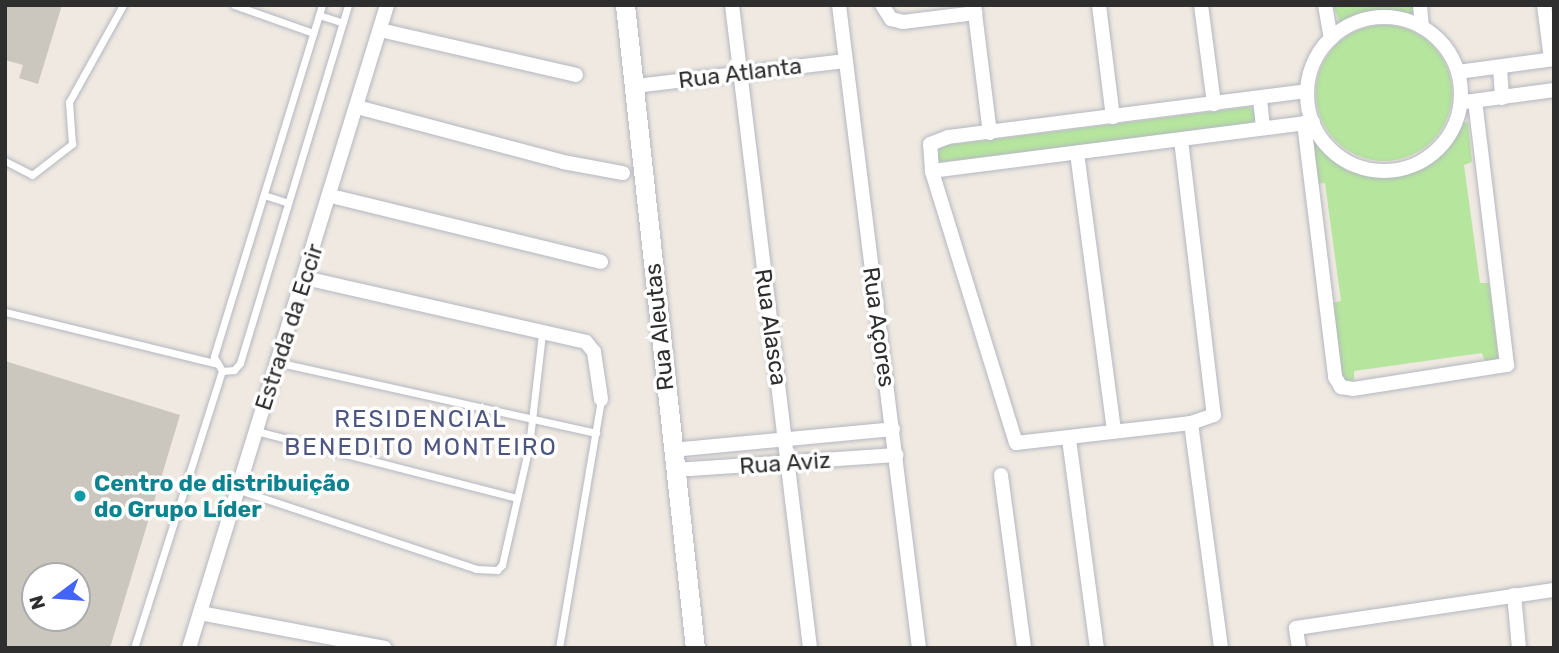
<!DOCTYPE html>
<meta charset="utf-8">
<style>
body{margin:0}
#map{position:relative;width:1559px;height:653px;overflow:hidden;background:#efe9e1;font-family:Rubik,sans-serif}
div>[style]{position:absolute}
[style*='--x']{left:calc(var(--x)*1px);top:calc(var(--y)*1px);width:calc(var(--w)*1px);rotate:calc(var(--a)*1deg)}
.green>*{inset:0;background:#b6e59e}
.round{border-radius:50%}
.building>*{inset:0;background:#cbc7bf}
.roads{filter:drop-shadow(0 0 2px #b4b7c1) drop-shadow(0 0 2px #b4b7c1)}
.lane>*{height:7px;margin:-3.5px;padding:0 3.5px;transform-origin:3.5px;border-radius:3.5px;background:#fff}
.street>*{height:14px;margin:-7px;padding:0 7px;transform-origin:7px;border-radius:7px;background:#fff}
.street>.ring{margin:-7px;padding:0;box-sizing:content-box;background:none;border:14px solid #fff;border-radius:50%}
.secondary>*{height:19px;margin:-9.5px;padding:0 9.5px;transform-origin:9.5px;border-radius:9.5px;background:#fff}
.dots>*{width:19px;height:19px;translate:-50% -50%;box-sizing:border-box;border:4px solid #fff;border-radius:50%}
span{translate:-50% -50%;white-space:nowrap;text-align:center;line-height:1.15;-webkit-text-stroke:7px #fff;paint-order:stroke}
.street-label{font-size:23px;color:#2e2e2e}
.culture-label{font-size:23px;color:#0d838f;font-weight:700}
.left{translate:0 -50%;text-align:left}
.neighbourhood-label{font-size:24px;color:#4d5680;letter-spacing:2px}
.frame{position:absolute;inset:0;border:7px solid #2e2e2e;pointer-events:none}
.north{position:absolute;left:21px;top:562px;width:70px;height:70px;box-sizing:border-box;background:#fff;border:2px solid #ababab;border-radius:50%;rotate:254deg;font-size:19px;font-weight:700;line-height:28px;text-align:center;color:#2e2e2e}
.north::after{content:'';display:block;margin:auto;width:24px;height:32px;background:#4264fb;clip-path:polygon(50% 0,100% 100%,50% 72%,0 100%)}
</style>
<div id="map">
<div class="green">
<div style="clip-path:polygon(1333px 5px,1415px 5px,1415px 11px,1411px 15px,1373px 13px,1340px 23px)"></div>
<div class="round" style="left:1316px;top:25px;width:136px;height:136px"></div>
<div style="clip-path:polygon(1248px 107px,1255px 110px,1256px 119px,1249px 124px,942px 162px,937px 158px,941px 146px)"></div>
<div style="clip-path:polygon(1468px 122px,1472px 162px,1464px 165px,1480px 283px,1489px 283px,1499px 362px,1486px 364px,1482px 353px,1354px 371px,1354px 380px,1342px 382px,1331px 303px,1341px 301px,1325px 183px,1316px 184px,1309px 141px,1314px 140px,1348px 171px,1393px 178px,1435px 160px,1462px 123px)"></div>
</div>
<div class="building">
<div style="clip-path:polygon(5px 5px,62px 5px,38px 84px,19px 78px,23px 65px,5px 60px)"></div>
<div style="clip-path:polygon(evenodd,5px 361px,180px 415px,110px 648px,5px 648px,5px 361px,35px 576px,77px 576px,77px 618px,35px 618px,35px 576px)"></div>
</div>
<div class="roads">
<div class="lane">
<div style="--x:234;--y:5;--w:84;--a:19.5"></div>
<div style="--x:322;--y:5;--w:368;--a:107.1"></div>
<div style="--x:214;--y:357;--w:16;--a:60"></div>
<div style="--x:222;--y:371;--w:12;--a:-5"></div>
<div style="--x:234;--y:370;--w:9;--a:-49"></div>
<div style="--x:240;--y:363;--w:374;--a:-73.2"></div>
<div style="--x:319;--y:15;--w:25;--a:18"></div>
<div style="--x:5;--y:161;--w:30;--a:27"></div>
<div style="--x:32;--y:175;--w:51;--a:-37.8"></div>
<div style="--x:72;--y:144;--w:42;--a:-94.1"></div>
<div style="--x:69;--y:102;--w:111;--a:-60.9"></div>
<div style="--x:264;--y:195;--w:25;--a:18"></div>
<div style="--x:5;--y:312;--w:216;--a:13.7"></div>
<div style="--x:276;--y:362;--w:328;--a:12.5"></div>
<div style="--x:256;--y:431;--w:269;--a:14.4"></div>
<div style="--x:239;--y:490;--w:250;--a:18.4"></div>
<div style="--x:476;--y:569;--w:21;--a:3"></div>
<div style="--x:497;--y:570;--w:7;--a:-45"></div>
<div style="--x:502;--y:565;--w:122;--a:-77.2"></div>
<div style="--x:529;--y:446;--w:113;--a:-83.4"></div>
<div style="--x:134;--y:648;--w:291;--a:-72.4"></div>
<div style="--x:559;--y:648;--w:253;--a:-80.4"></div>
</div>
<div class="street">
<div style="--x:732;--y:5;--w:648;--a:83.08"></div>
<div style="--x:839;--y:5;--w:648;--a:82.91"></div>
<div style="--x:882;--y:5;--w:17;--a:57"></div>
<div style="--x:891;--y:19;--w:12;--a:14"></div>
<div style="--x:903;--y:22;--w:73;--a:-7.1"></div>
<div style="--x:974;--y:5;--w:129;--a:82.9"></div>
<div style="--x:1099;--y:5;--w:113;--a:82.9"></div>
<div style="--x:1201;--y:5;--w:100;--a:82.5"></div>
<div style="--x:1325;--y:5;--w:34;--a:80"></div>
<div style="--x:1420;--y:5;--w:22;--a:85"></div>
<div style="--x:1544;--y:5;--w:54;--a:82.6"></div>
<div class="ring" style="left:1307px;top:17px;width:140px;height:140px"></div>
<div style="--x:380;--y:30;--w:201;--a:12.9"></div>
<div style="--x:1500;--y:68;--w:30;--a:86"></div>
<div style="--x:1458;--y:72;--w:97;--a:-7.7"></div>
<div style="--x:635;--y:86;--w:211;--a:-6.8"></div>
<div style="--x:1260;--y:99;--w:28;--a:84"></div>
<div style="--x:1465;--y:102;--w:90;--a:-7.7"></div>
<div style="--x:357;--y:107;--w:213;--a:14.9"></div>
<div style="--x:563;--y:162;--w:61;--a:10.4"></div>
<div style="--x:1304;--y:123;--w:256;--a:83"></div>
<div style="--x:1335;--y:377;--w:12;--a:59"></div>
<div style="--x:1341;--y:387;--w:12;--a:9"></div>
<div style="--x:1353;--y:389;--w:156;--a:-8.9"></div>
<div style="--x:1507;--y:365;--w:265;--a:-96.9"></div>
<div style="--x:1181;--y:140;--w:277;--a:83.2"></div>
<div style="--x:1214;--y:415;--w:24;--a:161"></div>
<div style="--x:1191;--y:423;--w:176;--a:173.5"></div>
<div style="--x:1016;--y:443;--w:285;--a:-107.2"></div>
<div style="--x:932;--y:171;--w:27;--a:-94"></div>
<div style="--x:930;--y:144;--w:19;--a:-21"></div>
<div style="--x:948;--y:137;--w:362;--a:-7.3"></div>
<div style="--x:1077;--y:153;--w:281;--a:82.4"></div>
<div style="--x:932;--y:171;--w:384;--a:-7.3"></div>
<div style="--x:331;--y:196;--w:278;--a:13.7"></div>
<div style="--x:305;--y:278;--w:288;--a:12.8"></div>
<div style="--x:586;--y:342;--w:13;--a:51"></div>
<div style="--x:594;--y:352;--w:48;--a:81.5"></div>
<div style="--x:1191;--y:423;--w:227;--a:82.4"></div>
<div style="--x:1069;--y:439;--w:211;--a:82.4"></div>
<div style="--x:672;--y:450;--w:222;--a:-5.4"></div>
<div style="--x:675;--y:470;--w:222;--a:-3.9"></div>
<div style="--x:1001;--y:475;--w:175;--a:82.4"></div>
<div style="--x:1514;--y:595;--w:53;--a:84.6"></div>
<div style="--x:200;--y:613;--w:188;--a:10.7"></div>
<div style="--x:189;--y:648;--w:673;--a:-72.88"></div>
<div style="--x:1299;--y:648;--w:20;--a:-99"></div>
<div style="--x:1296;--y:628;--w:261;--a:-8.4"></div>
</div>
<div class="secondary">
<div style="--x:625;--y:5;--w:647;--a:83.79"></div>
</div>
</div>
<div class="dots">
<div style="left:80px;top:496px;background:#0f9aa8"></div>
</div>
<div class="street-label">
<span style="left:740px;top:73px;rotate:-7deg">Rua Atlanta</span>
<span style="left:289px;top:327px;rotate:-72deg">Estrada da Eccir</span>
<span style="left:659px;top:327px;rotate:-96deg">Rua Aleutas</span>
<span style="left:771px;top:327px;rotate:82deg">Rua Alasca</span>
<span style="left:879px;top:327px;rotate:82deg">Rua Açores</span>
<span style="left:785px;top:463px;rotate:-4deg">Rua Aviz</span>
</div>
<div class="culture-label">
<span class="left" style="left:94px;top:496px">Centro de distribuição<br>do Grupo Líder</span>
</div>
<div class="neighbourhood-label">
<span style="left:421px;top:434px">RESIDENCIAL<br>BENEDITO MONTEIRO</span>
</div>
<div class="frame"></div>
<div class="north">N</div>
</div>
